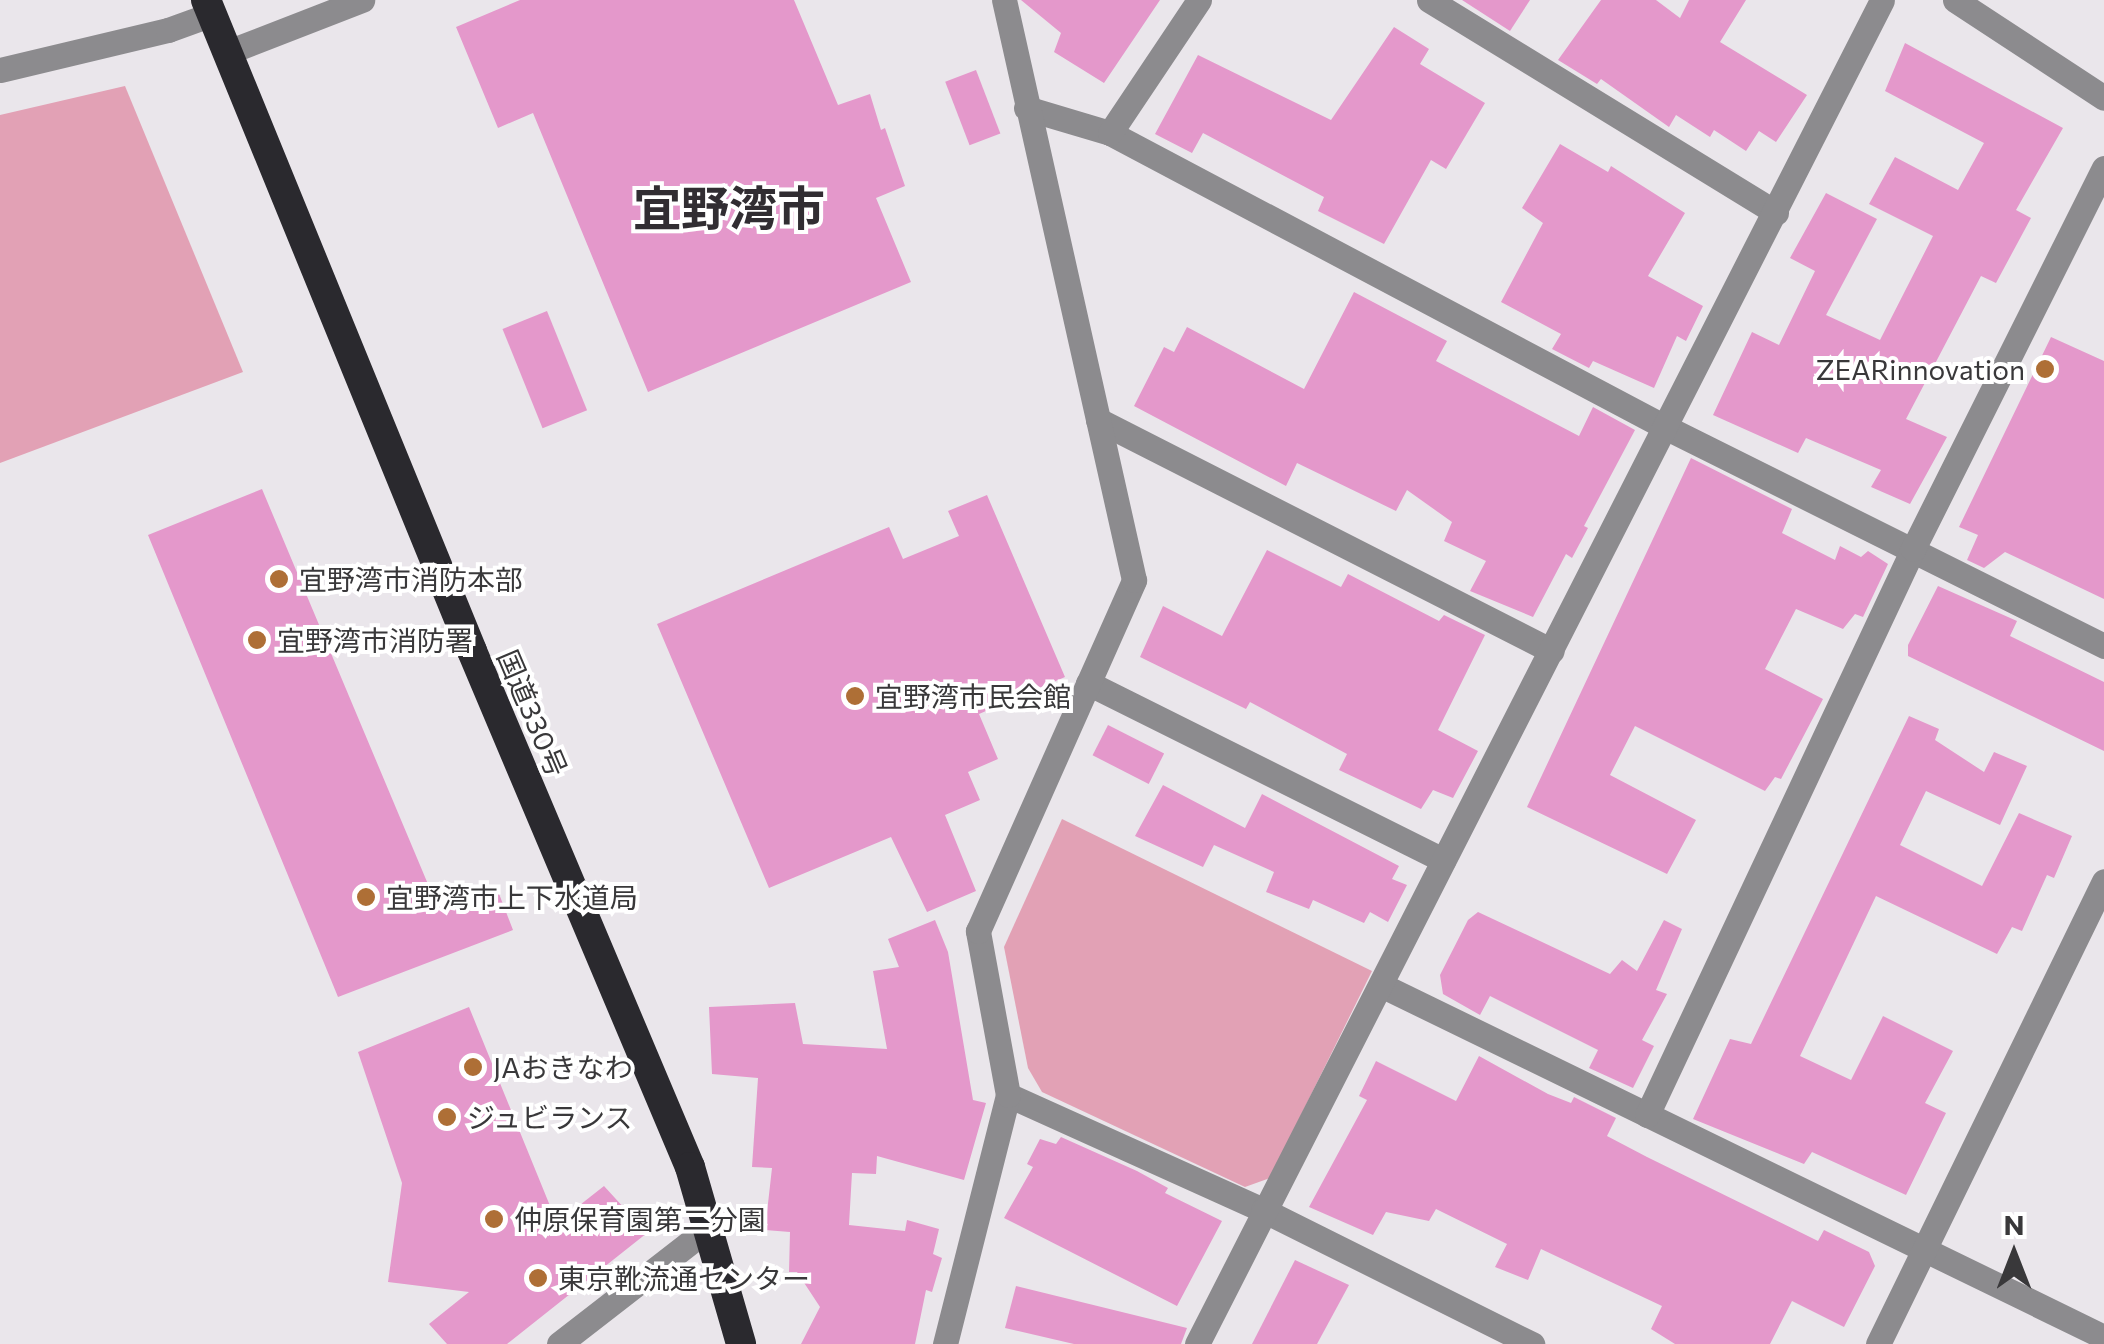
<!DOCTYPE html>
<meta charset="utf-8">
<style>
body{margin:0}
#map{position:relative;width:2104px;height:1344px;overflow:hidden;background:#eae6eb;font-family:Commissioner,"Noto Sans JP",sans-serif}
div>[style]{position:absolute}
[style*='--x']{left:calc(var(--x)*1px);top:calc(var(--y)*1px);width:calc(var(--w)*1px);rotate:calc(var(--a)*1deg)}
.green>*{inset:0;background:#e2a1b5}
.building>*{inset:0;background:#e498cb;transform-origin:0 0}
.minor>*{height:25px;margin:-12.5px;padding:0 12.5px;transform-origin:12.5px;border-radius:12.5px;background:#8c8b8e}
.highway>*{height:30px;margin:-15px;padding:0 15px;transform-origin:15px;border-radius:15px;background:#2a292e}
.dots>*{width:28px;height:28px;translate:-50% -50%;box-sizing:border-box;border:5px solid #fff;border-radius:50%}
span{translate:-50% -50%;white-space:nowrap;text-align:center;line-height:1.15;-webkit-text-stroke:8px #fff;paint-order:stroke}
.poi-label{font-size:28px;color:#39383a}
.right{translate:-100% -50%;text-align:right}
.left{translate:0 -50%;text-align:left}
.street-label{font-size:28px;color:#39383a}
.town-label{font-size:48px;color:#312d32;font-weight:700}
.north{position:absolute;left:1964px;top:1204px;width:100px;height:100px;-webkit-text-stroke:8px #fff;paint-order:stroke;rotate:0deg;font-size:28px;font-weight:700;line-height:40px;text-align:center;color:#39383a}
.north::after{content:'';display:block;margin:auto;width:35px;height:45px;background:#39383a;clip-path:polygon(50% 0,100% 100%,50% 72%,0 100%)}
</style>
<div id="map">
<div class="green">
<div style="clip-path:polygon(125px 86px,243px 372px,0 463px,0 115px)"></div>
<div style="clip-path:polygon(1062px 819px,1372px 971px,1270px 1178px,1245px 1187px,1042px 1092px,1028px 1068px,1004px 947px)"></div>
</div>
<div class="building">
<div style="clip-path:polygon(520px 0,794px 0,838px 105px,870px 94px,881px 130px,885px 128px,905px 186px,876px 198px,911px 282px,648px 392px,533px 113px,498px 128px,456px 27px)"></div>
<div style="clip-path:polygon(1021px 0,1160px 0,1104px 83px,1054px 52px,1061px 33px)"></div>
<div style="clip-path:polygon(1462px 0,1530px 0,1510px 31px)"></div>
<div style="clip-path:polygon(1601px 0,1656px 0,1680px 18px,1689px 0,1746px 0,1720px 42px,1807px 95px,1776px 142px,1759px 131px,1746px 151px,1714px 130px,1710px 137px,1676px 115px,1669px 127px,1601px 79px,1597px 84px,1558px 60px)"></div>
<div style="clip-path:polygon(1394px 27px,1429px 49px,1420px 64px,1485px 103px,1446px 169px,1431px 160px,1384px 244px,1318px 211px,1324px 197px,1203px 133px,1192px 153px,1155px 134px,1198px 55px,1331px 120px)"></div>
<div style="clip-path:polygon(1905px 43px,2063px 128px,2016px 210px,2031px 218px,1996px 283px,1981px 276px,1906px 419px,1947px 437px,1910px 504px,1871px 487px,1881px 470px,1806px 438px,1798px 453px,1713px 415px,1752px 332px,1779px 345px,1815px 271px,1790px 258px,1826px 193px,1877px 219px,1826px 315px,1880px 340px,1933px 236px,1869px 204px,1895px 157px,1958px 190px,1984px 143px,1885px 91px)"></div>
<div style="left:976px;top:70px;width:68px;height:33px;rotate:69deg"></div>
<div style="clip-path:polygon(1560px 144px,1608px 172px,1611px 166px,1685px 213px,1648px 276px,1703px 306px,1686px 341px,1677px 336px,1654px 388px,1593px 361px,1589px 368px,1552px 349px,1561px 334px,1501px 302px,1543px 223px,1522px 208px)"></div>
<div style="clip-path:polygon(1354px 292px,1447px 341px,1436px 361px,1579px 436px,1593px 407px,1635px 430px,1584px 526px,1588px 528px,1572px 558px,1566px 554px,1533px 617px,1470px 591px,1486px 561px,1444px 541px,1452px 522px,1407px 490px,1396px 511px,1297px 463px,1286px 486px,1134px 406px,1164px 347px,1174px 352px,1187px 327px,1304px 389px)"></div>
<div style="left:547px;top:311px;width:107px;height:48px;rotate:68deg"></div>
<div style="clip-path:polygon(2051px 337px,2104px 361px,2104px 599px,2005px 552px,1984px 568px,1967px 560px,1978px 535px,1959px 527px)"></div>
<div style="clip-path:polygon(1691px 458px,1792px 509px,1782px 533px,1835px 560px,1840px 546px,1861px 557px,1868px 551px,1888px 564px,1863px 617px,1855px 614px,1843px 629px,1796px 609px,1765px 669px,1823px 699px,1781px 779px,1775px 777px,1765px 791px,1635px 726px,1610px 775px,1696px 820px,1667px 874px,1527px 807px)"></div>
<div style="clip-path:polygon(262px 489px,438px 908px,496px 886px,513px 930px,338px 997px,148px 535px)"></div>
<div style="clip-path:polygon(987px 495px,1065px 677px,979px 714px,998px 759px,968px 772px,980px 800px,945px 815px,976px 891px,927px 912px,891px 837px,769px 888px,657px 624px,889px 527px,903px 559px,959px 536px,948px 511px)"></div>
<div style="clip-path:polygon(1267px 550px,1341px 587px,1348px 574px,1439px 621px,1444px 615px,1485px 635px,1438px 730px,1478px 751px,1453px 798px,1433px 790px,1421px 809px,1339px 770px,1347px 754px,1250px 702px,1246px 709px,1140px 657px,1163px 606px,1222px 636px)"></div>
<div style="clip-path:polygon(1938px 586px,2017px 621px,2010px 636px,2104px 682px,2104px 751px,1908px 656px,1908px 645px)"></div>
<div style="clip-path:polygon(1909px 716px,1939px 729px,1935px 740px,1984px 772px,1994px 752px,2027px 766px,2000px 825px,1926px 791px,1900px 845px,1982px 886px,2019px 813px,2072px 836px,2054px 878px,2047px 875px,2022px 931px,2012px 927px,1997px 954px,1876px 896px,1800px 1056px,1851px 1080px,1883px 1016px,1953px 1051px,1925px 1103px,1946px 1113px,1906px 1195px,1812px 1152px,1804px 1164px,1693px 1119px,1730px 1039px,1751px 1044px)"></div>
<div style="left:1108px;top:725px;width:63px;height:34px;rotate:27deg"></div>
<div style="clip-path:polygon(1163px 785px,1245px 828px,1262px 794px,1399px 866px,1392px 879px,1407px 885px,1388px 922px,1370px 912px,1364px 923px,1313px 900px,1309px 909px,1266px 892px,1274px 872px,1214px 845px,1203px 867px,1135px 836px)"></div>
<div style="clip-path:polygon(1478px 912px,1610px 974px,1622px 960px,1637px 971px,1664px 920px,1682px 929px,1656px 990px,1667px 994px,1642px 1040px,1654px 1046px,1633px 1088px,1589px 1068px,1598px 1050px,1490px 996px,1480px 1015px,1443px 994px,1440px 975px,1468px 920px)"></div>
<div style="clip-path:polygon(935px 920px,948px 952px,973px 1100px,986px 1103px,964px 1180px,877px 1156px,876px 1174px,852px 1173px,849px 1225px,905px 1231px,907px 1220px,939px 1229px,933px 1254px,942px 1258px,932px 1292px,926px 1290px,915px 1344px,801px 1344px,820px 1307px,797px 1272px,789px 1272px,790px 1232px,765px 1230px,772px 1168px,752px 1167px,758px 1078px,712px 1074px,709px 1007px,795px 1003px,803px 1044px,887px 1049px,873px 971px,899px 967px,888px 939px)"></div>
<div style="clip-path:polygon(469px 1007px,557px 1223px,604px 1186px,647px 1233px,507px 1344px,447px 1344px,429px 1324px,469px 1292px,388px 1282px,402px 1183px,358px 1052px)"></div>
<div style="clip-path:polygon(1479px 1056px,1548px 1094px,1571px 1103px,1574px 1097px,1616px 1118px,1607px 1136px,1647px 1157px,1818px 1241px,1824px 1230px,1869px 1252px,1875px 1266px,1844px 1327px,1792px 1301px,1770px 1344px,1675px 1344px,1651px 1329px,1662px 1306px,1541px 1249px,1528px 1280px,1495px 1267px,1507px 1244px,1436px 1209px,1429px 1221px,1386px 1212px,1373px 1235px,1309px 1207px,1367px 1100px,1359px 1096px,1376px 1061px,1456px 1101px)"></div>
<div style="clip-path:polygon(1061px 1137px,1137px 1171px,1168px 1188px,1165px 1193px,1222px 1221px,1177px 1306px,1004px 1218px,1033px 1167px,1027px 1164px,1040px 1139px,1056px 1144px)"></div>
<div style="clip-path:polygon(1295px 1260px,1349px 1285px,1317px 1344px,1252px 1344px)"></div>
<div style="clip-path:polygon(1016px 1286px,1187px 1328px,1181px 1344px,1074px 1344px,1005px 1328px)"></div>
</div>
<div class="minor">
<div style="--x:1429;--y:0;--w:407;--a:31.5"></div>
<div style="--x:1955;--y:0;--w:178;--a:33.3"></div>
<div style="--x:228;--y:52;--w:144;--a:-21.2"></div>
<div style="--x:0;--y:70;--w:173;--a:-13.4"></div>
<div style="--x:168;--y:30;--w:47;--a:-20"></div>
<div style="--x:1026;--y:108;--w:88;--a:16.6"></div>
<div style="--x:1110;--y:133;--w:628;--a:27.91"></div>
<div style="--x:1665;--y:427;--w:491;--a:26.5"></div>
<div style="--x:1110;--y:133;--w:160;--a:-56.2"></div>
<div style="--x:1098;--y:420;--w:509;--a:26.97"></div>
<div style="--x:1088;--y:683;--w:397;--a:26.5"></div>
<div style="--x:1383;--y:986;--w:802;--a:25.96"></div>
<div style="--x:1008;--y:1095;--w:280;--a:24.3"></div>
<div style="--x:1263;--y:1210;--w:301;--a:26.5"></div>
<div style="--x:1647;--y:1115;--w:625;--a:-64.83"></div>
<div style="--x:1913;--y:549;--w:426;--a:-63.4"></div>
<div style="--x:559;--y:1344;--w:191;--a:-37.8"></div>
<div style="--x:945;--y:1344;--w:257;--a:-75.8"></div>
<div style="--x:1008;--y:1095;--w:167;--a:-100.4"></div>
<div style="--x:978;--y:931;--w:384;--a:-66"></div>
<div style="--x:1134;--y:580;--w:594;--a:-102.63"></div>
<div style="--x:1197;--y:1344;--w:1508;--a:-62.99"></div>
<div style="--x:1878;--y:1344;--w:515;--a:-63.98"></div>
</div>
<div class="highway">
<div style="--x:206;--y:0;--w:703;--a:67.77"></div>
<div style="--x:472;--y:651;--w:560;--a:67.1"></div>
<div style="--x:690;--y:1167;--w:184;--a:73.9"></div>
</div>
<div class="dots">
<div style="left:2045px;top:369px;background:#ae6f36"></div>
<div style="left:279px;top:579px;background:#ae6f36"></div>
<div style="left:257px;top:640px;background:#ae6f36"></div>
<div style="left:855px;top:696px;background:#ae6f36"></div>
<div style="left:366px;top:897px;background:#ae6f36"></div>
<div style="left:473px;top:1067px;background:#ae6f36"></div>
<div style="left:447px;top:1117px;background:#ae6f36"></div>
<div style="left:494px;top:1219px;background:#ae6f36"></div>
<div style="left:538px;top:1278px;background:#ae6f36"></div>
</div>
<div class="poi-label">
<span class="right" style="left:2025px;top:369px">ZEARinnovation</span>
<span class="left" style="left:299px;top:579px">宜野湾市消防本部</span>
<span class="left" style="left:277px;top:640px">宜野湾市消防署</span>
<span class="left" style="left:875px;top:696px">宜野湾市民会館</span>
<span class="left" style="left:386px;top:897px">宜野湾市上下水道局</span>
<span class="left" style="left:493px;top:1067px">JAおきなわ</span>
<span class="left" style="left:467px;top:1117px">ジュビランス</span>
<span class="left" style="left:514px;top:1219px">仲原保育園第二分園</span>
<span class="left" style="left:558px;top:1278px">東京靴流通センター</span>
</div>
<div class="street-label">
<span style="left:533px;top:713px;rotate:67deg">国道330号</span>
</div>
<div class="town-label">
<span style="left:729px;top:207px">宜野湾市</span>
</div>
<div class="north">N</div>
</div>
